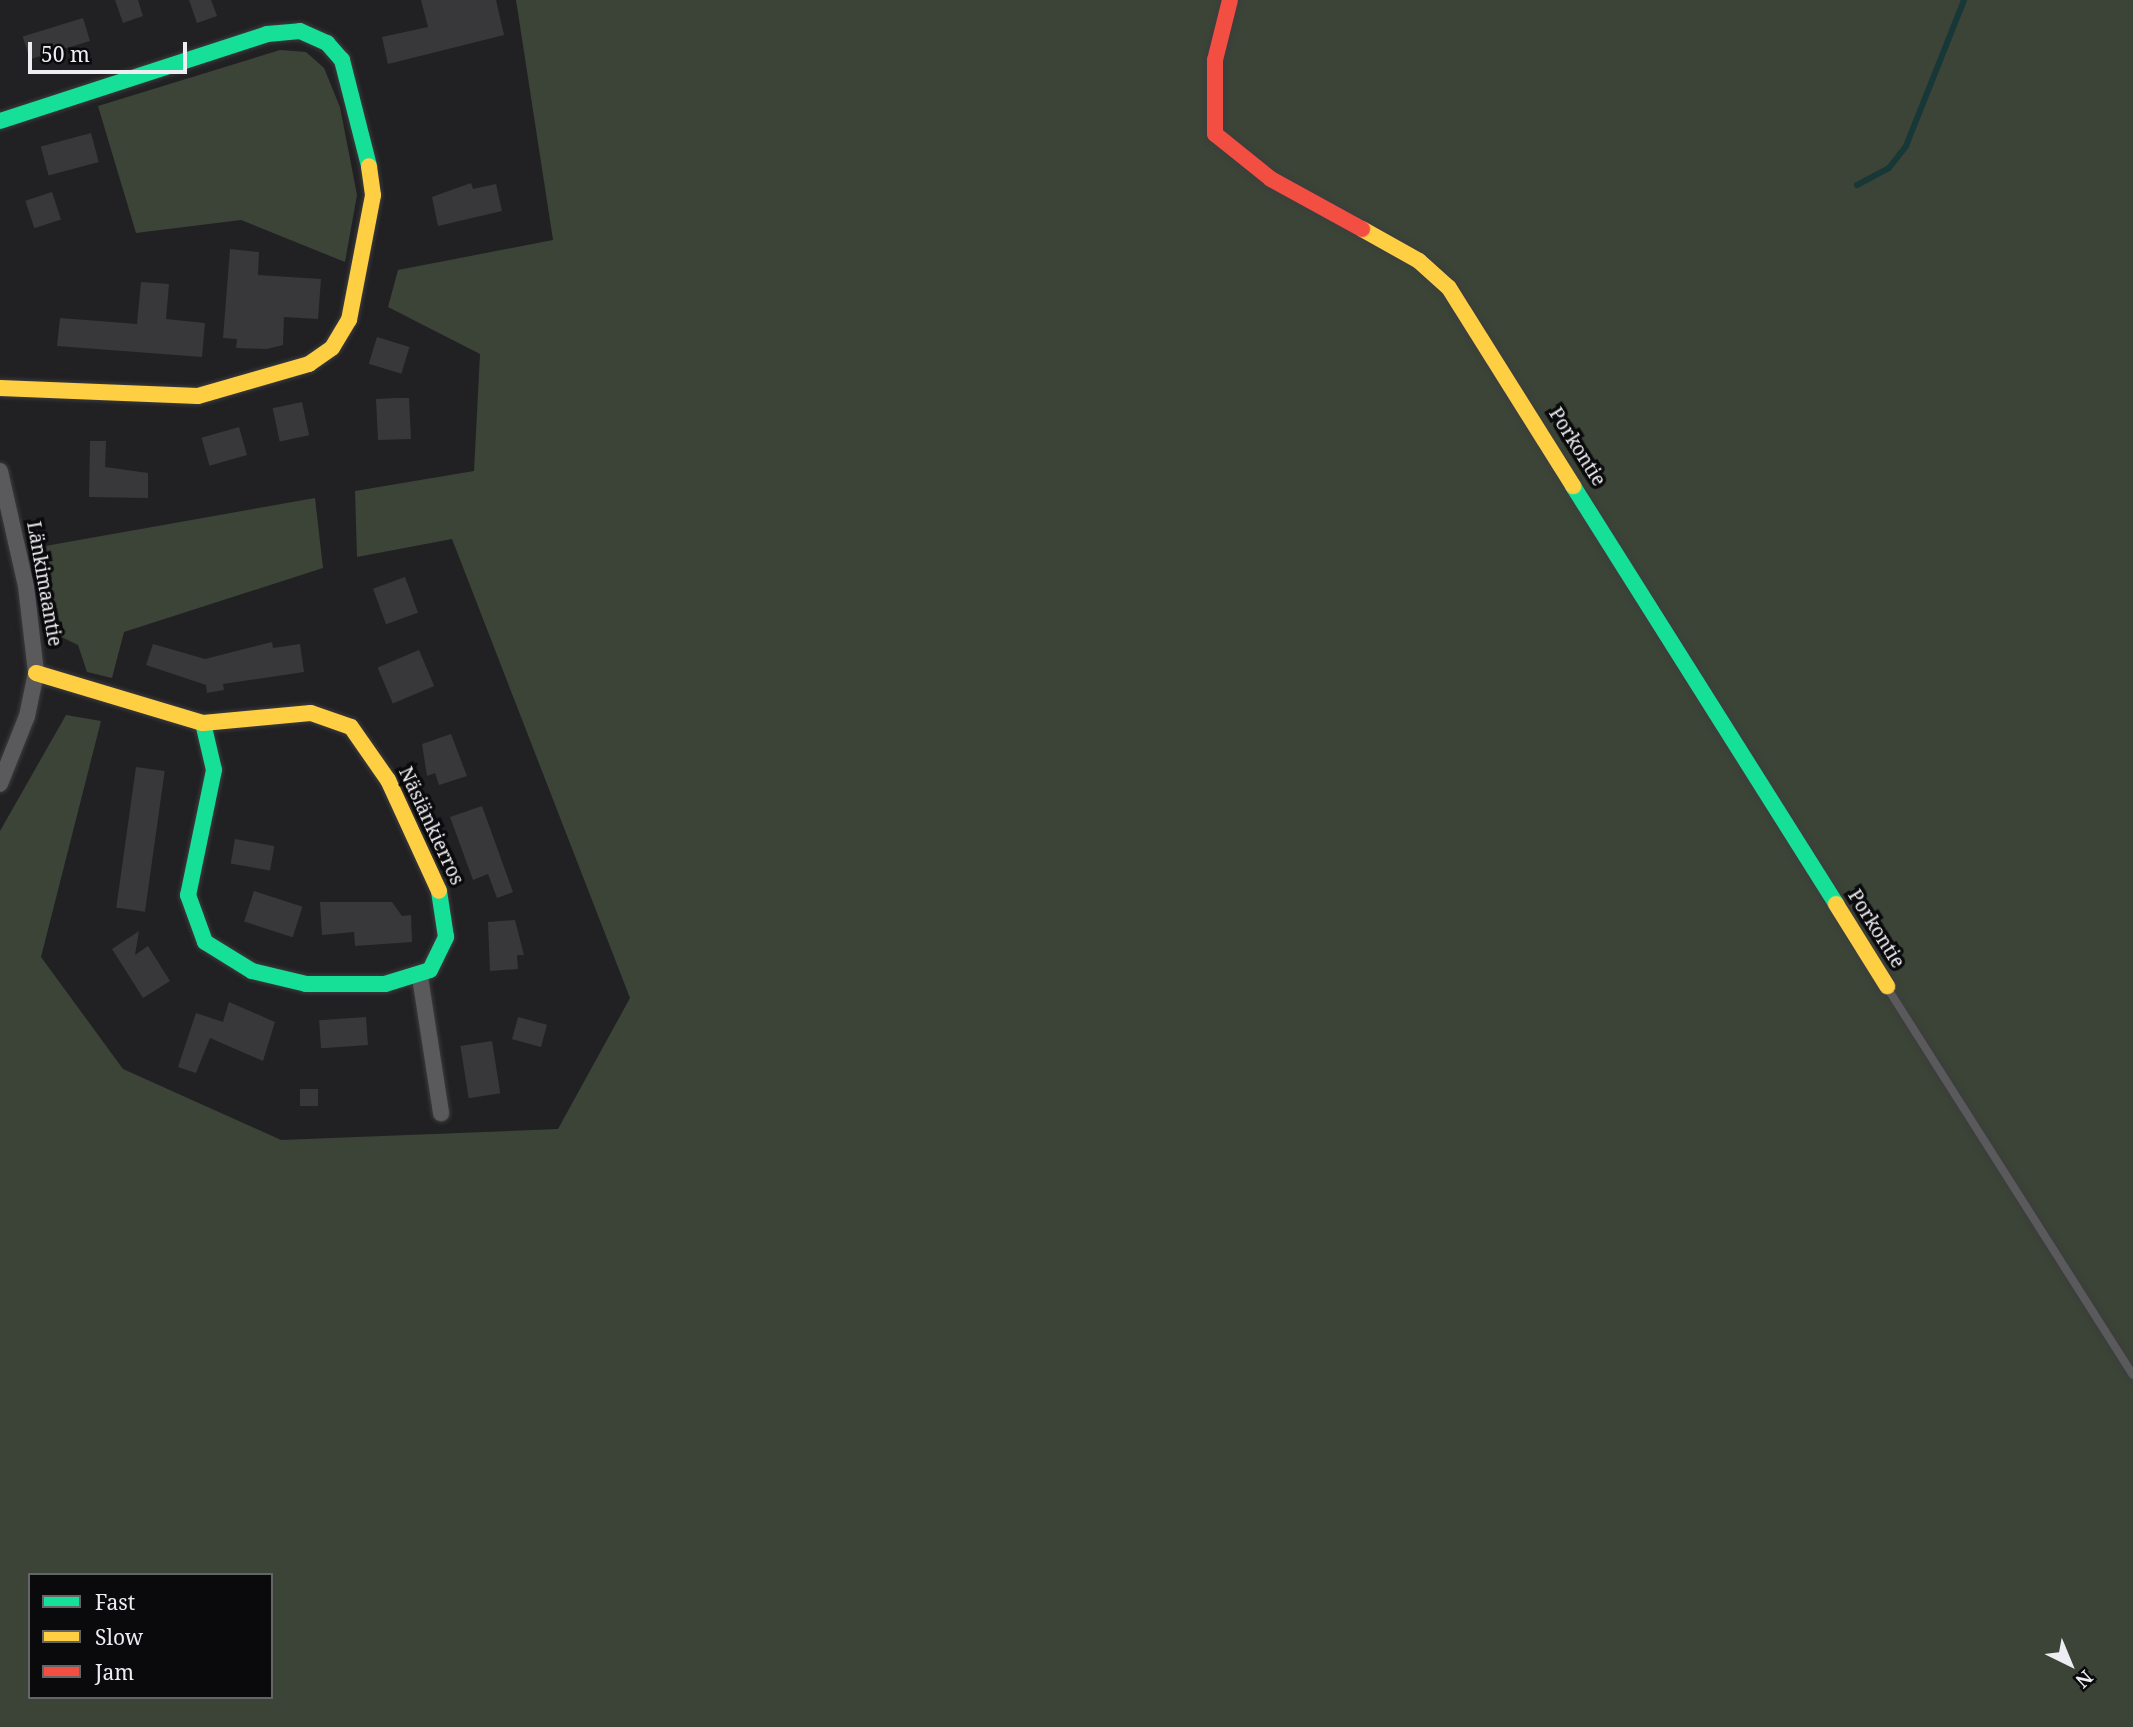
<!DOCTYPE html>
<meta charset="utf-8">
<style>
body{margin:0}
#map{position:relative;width:2133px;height:1727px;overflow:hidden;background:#212124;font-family:"Noto Serif",serif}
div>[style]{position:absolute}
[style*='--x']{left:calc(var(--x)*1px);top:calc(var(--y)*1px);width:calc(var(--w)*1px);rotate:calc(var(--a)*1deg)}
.green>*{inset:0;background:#3b4437}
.stream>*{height:6px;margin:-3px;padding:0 3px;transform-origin:3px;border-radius:3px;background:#183838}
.building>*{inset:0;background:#38383a;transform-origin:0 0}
.roads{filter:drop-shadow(0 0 2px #3c3c3e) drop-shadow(0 0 2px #3c3c3e)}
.lane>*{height:8px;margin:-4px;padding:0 4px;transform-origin:4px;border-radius:4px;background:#5a5a5c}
.street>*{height:16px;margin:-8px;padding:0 8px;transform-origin:8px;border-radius:8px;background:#5a5a5c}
.fast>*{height:16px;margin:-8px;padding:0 8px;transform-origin:8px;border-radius:8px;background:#16e098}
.slow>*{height:16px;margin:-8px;padding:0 8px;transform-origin:8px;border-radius:8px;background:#ffcf43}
.jam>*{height:16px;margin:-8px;padding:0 8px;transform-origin:8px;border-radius:8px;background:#f24e42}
span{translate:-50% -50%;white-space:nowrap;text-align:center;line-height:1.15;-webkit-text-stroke:7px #0a0a0c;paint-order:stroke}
.street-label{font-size:19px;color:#eeeef2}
.legend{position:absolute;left:28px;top:1573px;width:245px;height:126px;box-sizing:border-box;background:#0a0a0c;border:2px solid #656568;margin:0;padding:9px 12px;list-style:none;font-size:21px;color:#eeeef2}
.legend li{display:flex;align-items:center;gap:14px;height:35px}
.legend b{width:35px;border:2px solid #656568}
.north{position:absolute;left:2035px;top:1629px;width:70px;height:70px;-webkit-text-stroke:5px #0a0a0c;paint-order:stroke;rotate:137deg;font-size:19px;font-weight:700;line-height:28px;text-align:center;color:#eeeef2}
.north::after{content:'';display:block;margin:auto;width:24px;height:32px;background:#eeeef2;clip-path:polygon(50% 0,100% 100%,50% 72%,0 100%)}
.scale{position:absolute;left:28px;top:42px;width:159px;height:32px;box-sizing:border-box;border:4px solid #eeeef2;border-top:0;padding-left:9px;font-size:21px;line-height:24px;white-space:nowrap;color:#eeeef2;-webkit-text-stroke:5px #0a0a0c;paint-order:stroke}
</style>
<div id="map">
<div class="green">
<div style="clip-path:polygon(evenodd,516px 0,2133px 0,2133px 1727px,0 1727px,0 831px,66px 715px,101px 721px,41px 957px,123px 1069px,281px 1140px,558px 1129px,630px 998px,452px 539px,357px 557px,355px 491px,474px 471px,480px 354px,388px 307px,398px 270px,553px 240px,516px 0,30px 1575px,271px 1575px,271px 1697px,30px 1697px,30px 1575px)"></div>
<div style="clip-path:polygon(280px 50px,306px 52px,324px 68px,340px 107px,357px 195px,345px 262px,241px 220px,136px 233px,98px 106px)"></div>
<div style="clip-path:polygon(315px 498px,323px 568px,124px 632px,112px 678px,87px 672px,78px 645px,51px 632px,34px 548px)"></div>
</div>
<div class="stream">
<div style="--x:1857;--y:185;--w:36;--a:-28"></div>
<div style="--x:1889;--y:168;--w:28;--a:-52"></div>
<div style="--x:1906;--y:146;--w:157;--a:-68.3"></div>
</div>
<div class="building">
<div style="clip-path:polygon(115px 0,138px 0,143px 16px,123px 23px)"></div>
<div style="clip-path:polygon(189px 0,211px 0,217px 16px,197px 23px)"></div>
<div style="clip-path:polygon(421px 0,496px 0,504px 35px,388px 64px,382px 37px,428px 27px)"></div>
<div style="left:83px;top:18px;width:24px;height:63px;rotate:73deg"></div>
<div style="left:91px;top:133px;width:30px;height:52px;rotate:75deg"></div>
<div style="clip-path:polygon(471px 183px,473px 189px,496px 184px,502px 211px,438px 226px,432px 197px)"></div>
<div style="left:52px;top:192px;width:29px;height:28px;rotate:72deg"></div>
<div style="clip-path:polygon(230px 249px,259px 252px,258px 275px,321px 279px,318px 319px,284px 317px,283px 345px,267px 349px,236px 348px,237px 339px,223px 338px)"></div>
<div style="clip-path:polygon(141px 282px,169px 284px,166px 319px,205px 323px,202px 357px,57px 346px,60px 318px,137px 324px)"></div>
<div style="left:377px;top:337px;width:34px;height:28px;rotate:17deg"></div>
<div style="clip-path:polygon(395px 398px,409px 398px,411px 439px,378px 440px,376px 399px)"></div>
<div style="left:302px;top:402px;width:34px;height:30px;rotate:78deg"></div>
<div style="left:239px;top:427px;width:29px;height:39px;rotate:74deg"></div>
<div style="clip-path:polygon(90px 441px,106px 441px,105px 467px,148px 473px,148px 498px,89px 497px)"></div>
<div style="left:405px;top:577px;width:38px;height:34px;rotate:70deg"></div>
<div style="clip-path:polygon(272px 642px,273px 648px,300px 644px,304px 672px,223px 684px,224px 690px,207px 693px,206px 685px,146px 665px,153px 644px,205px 659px)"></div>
<div style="left:419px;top:650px;width:39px;height:45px;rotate:67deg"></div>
<div style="clip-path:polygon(451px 734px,467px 776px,439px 785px,435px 773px,427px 776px,422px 744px)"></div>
<div style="left:136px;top:767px;width:29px;height:142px;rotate:8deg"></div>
<div style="clip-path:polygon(482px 806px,513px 892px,497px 898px,488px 874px,473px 880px,450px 817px)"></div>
<div style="left:235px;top:839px;width:40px;height:25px;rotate:10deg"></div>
<div style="left:254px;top:891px;width:51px;height:32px;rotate:18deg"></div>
<div style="clip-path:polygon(320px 902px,392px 902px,402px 916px,411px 915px,412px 942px,355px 946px,354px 932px,322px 935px)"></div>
<div style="clip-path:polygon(515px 920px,524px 955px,517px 955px,518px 969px,490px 971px,488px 922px)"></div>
<div style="clip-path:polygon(139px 931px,135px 955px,148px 946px,170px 981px,143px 998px,112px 949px)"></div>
<div style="clip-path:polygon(229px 1002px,275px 1022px,263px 1061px,210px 1038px,196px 1073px,178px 1067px,196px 1013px,223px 1022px)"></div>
<div style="left:366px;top:1017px;width:28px;height:47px;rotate:86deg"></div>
<div style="left:518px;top:1017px;width:30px;height:23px;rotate:15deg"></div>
<div style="left:492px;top:1041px;width:53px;height:32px;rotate:81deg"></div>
<div style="left:300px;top:1089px;width:18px;height:17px"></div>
</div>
<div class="roads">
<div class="lane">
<div style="--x:1888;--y:989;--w:457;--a:57.6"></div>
</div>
<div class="street">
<div style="--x:0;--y:471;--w:118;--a:77.3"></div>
<div style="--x:26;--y:586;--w:88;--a:83.4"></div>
<div style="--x:36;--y:673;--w:44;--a:101.8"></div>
<div style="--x:27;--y:716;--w:73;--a:111.7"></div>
<div style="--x:420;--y:977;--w:138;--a:81.2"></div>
</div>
<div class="fast">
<div style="--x:0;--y:121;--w:281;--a:-18"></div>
<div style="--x:267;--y:34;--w:33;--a:-5"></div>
<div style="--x:300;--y:31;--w:30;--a:24"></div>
<div style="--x:327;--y:43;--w:23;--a:49"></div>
<div style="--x:342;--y:60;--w:109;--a:75.7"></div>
<div style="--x:1573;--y:486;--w:494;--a:57.8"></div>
<div style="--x:203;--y:723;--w:48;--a:76.8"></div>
<div style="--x:214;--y:770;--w:128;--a:101.7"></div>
<div style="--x:188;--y:895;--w:50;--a:70.1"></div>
<div style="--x:205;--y:942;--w:55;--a:31.7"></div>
<div style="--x:252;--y:971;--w:56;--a:13.5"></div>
<div style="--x:306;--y:984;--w:79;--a:0"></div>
<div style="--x:385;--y:984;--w:47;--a:-17.3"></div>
<div style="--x:430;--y:970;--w:37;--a:-64"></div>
<div style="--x:446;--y:937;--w:47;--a:-98.7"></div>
</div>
<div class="slow">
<div style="--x:1362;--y:229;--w:65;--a:29.3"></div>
<div style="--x:1419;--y:261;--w:40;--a:42"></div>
<div style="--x:1449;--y:288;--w:234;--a:57.9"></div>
<div style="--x:0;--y:388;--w:198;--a:2.3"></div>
<div style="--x:198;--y:396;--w:116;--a:-16.1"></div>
<div style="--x:309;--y:364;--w:28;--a:-35"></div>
<div style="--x:332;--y:348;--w:33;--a:-59"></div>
<div style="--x:349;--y:320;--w:127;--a:-79.1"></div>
<div style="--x:373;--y:195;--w:29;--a:-98"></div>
<div style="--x:36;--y:673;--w:174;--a:16.7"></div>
<div style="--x:203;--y:723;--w:108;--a:-5.3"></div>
<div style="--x:311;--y:713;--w:42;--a:19.3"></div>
<div style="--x:351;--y:727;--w:65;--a:55.1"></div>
<div style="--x:388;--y:780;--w:122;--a:65.3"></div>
<div style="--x:1836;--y:904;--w:97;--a:58.1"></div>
</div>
<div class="jam">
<div style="--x:1230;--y:0;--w:62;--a:104"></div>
<div style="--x:1215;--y:60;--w:74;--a:90"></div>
<div style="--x:1215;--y:134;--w:72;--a:38.8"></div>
<div style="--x:1271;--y:179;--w:104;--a:28.8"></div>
</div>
</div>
<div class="street-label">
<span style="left:1577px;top:447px;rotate:58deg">Porkontie</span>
<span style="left:44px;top:584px;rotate:80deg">Länkimaantie</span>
<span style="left:431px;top:826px;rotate:65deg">Näsiänkierros</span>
<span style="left:1876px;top:929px;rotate:58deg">Porkontie</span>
</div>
<ul class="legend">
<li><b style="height:9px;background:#16e098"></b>Fast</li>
<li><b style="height:9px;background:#ffcf43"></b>Slow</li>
<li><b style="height:9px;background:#f24e42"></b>Jam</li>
</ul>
<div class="north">N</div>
<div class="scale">50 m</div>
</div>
